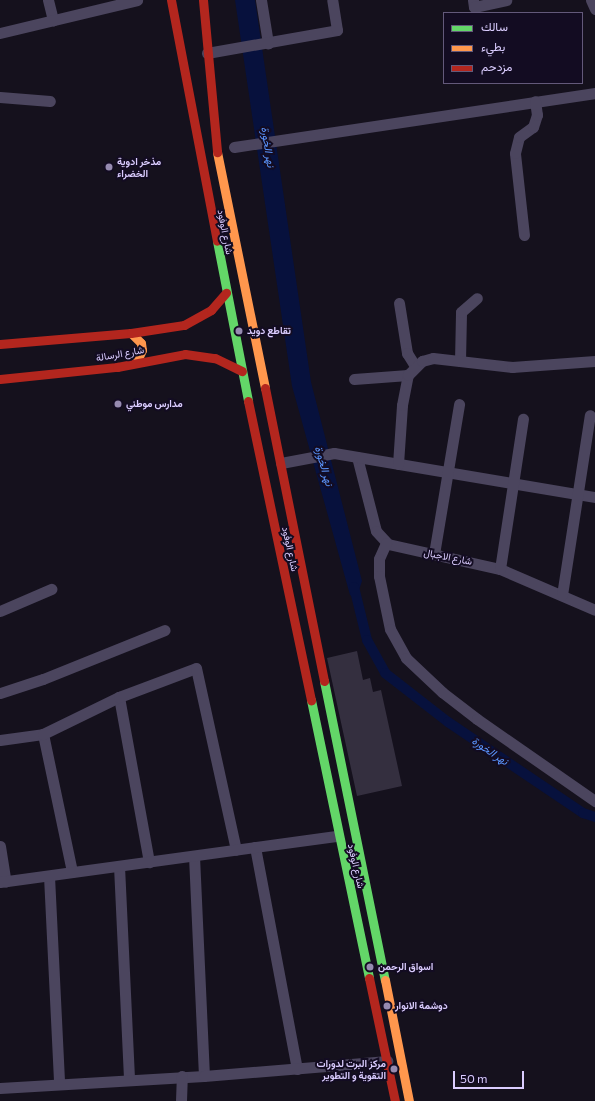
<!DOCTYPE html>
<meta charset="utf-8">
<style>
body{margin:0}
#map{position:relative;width:595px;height:1101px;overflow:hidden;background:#15111d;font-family:Commissioner,Vazirmatn,sans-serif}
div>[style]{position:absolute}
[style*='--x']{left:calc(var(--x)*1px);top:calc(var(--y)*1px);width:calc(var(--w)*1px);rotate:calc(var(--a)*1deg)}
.water>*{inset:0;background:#07113d}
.canal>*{height:10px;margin:-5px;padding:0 5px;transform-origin:5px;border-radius:5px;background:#07113d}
.building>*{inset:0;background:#342f3f}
.street>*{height:11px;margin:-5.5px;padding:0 5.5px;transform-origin:5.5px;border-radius:5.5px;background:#4b455e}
.fast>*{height:9px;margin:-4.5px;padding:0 4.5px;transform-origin:4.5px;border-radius:4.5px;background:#63d668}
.slow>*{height:9px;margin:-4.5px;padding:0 4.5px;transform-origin:4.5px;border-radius:4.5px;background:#ff974d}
.jam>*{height:9px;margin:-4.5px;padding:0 4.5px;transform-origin:4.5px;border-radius:4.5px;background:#b3261e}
.dots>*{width:11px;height:11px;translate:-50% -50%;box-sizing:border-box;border:2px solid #130c22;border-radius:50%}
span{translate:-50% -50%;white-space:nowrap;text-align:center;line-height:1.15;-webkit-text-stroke:4px #130c22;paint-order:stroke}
.poi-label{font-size:10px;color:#dbcdff;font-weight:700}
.left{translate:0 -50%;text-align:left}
.right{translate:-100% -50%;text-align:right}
.street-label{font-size:10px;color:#dbcdff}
.water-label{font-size:11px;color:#5b96ff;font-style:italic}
.legend{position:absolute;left:443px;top:12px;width:140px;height:72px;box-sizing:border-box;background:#130c22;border:1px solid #63597a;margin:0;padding:5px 7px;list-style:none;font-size:12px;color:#dbcdff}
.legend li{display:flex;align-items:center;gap:8px;height:20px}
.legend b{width:20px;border:1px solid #63597a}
.scale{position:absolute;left:453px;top:1071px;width:71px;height:18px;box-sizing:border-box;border:2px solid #dbcdff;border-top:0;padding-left:5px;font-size:12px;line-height:14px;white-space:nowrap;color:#dbcdff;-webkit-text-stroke:3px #130c22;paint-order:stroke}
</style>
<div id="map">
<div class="water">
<div style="clip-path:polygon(235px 0,255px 0,311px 382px,362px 581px,356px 599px,350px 595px,292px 386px)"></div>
</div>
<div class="canal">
<div style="--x:354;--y:587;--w:55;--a:76.2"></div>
<div style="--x:367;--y:640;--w:38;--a:61"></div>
<div style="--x:385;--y:673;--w:80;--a:37.9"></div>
<div style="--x:448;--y:722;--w:163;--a:34"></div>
<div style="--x:583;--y:813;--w:13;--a:18"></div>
</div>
<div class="building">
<div style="clip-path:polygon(357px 651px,363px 680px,370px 678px,373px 692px,381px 690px,402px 786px,357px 796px,327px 658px)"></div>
</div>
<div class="street">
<div style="--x:48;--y:0;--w:21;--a:76"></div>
<div style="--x:261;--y:0;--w:44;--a:80.8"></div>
<div style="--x:473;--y:0;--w:7;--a:82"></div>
<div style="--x:474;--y:7;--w:33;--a:-12"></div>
<div style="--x:591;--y:0;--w:10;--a:66"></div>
<div style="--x:0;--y:33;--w:141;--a:-13.5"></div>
<div style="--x:207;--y:53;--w:132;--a:-10"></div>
<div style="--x:337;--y:30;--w:30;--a:-99"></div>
<div style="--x:0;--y:97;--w:50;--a:4.6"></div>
<div style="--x:234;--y:147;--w:365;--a:-8.5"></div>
<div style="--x:524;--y:235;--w:82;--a:-96.3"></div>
<div style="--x:515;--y:153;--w:16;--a:-76"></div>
<div style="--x:519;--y:137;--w:17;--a:-36"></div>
<div style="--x:533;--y:127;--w:13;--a:-72"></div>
<div style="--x:537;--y:115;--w:14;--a:-98"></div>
<div style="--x:399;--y:303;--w:51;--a:80.9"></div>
<div style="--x:407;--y:353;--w:15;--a:58"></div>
<div style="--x:460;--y:361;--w:49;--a:-88.8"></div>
<div style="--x:461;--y:312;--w:21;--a:-41"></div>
<div style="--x:354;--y:379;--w:54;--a:-4.2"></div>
<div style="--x:357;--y:457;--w:76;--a:75.6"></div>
<div style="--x:376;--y:531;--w:18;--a:47"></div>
<div style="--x:388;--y:544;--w:115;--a:12.6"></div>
<div style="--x:500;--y:569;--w:103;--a:23.3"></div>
<div style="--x:281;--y:463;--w:54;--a:-10.7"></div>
<div style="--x:334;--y:453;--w:265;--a:9.6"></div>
<div style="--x:398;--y:464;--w:59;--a:-86.1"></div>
<div style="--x:402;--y:405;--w:31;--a:-79"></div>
<div style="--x:408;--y:375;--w:20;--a:-45"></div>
<div style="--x:422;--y:361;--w:11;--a:-15"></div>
<div style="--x:433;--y:358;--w:80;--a:6.5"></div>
<div style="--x:512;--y:367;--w:83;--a:-4.1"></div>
<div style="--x:386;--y:543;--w:17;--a:114"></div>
<div style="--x:379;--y:559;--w:17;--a:90"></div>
<div style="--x:379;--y:576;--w:54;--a:78.3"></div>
<div style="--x:390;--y:629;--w:33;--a:61"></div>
<div style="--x:406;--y:658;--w:50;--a:43.4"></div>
<div style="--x:442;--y:692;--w:44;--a:37.6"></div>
<div style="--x:477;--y:719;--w:144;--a:34.8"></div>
<div style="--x:434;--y:554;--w:152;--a:-80.5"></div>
<div style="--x:500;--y:569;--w:152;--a:-81.3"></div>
<div style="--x:562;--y:595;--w:182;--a:-81.2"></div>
<div style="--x:0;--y:611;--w:56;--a:-23.3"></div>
<div style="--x:0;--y:693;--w:45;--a:-18"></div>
<div style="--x:43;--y:679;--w:131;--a:-21.9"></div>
<div style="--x:119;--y:697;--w:168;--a:79.7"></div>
<div style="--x:43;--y:734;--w:141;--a:78.1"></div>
<div style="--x:0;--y:740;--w:43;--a:-7.9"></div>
<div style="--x:43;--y:734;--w:85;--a:-26"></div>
<div style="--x:119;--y:697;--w:82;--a:-20.6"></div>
<div style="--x:196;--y:668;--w:186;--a:77.6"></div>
<div style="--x:0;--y:846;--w:36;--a:81"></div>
<div style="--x:255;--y:847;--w:226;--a:79.3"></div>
<div style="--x:194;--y:856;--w:220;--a:87.4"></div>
<div style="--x:119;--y:866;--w:213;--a:87.3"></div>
<div style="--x:49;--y:876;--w:208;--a:87.2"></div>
<div style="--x:0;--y:882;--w:341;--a:-7.8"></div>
<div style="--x:0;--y:1088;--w:204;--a:-3.4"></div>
<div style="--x:204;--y:1076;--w:184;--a:-4.7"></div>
<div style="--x:181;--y:1101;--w:25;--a:-88"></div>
</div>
<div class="fast">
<div style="--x:217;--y:241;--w:163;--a:79"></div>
<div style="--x:324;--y:681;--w:305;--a:78.5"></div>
<div style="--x:311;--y:700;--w:284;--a:78.2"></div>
</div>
<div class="slow">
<div style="--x:217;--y:152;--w:241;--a:78.5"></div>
<div style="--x:131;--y:333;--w:14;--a:45"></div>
<div style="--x:141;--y:343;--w:7;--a:82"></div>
<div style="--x:142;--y:350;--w:14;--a:115"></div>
<div style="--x:385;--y:980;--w:123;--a:78.8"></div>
</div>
<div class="jam">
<div style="--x:171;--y:0;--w:245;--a:79.2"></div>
<div style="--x:203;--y:0;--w:153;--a:84.7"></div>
<div style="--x:0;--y:344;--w:131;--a:-4.8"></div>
<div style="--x:131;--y:333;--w:54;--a:-8.6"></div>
<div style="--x:184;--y:325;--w:31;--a:-29"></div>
<div style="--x:211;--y:310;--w:23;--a:-49"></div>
<div style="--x:0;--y:379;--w:118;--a:-5.9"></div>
<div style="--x:117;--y:367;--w:69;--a:-10.8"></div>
<div style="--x:185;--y:354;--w:30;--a:8"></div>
<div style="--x:215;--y:358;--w:30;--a:26"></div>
<div style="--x:265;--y:388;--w:299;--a:78.6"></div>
<div style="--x:248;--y:401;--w:306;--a:78.1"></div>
<div style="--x:369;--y:978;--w:126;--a:78.1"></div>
</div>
<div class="dots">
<div style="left:109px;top:167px;background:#968bb0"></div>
<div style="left:239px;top:331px;background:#968bb0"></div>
<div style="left:118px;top:404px;background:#968bb0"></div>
<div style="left:370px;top:967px;background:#968bb0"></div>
<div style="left:387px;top:1006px;background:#968bb0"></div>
<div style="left:394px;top:1069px;background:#968bb0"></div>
</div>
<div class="poi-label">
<span class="left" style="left:117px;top:167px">مذخر ادوية<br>الخضراء</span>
<span class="left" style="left:247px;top:331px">تقاطع دويد</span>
<span class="left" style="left:126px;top:404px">مدارس موطني</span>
<span class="left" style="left:378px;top:967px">اسواق الرحمن</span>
<span class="left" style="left:395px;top:1006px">دوشمة الانوار</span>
<span class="right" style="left:386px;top:1069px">مركز البرت لدورات<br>التقوية و التطوير</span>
</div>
<div class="street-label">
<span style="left:225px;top:232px;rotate:79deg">شارع الوفود</span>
<span style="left:120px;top:354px;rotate:-10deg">شارع الرسالة</span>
<span style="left:290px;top:549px;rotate:78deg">شارع الوفود</span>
<span style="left:448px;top:557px;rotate:11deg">شارع الاجبال</span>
<span style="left:356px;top:866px;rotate:77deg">شارع الوفود</span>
</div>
<div class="water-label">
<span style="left:268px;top:147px;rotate:81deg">نهر الخورة</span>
<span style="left:324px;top:466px;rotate:74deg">نهر الخورة</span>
<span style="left:490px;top:751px;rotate:34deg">نهر الخورة</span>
</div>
<ul class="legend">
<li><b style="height:5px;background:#63d668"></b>سالك</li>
<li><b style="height:5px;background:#ff974d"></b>بطيء</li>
<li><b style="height:5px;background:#b3261e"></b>مزدحم</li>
</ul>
<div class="scale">50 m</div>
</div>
